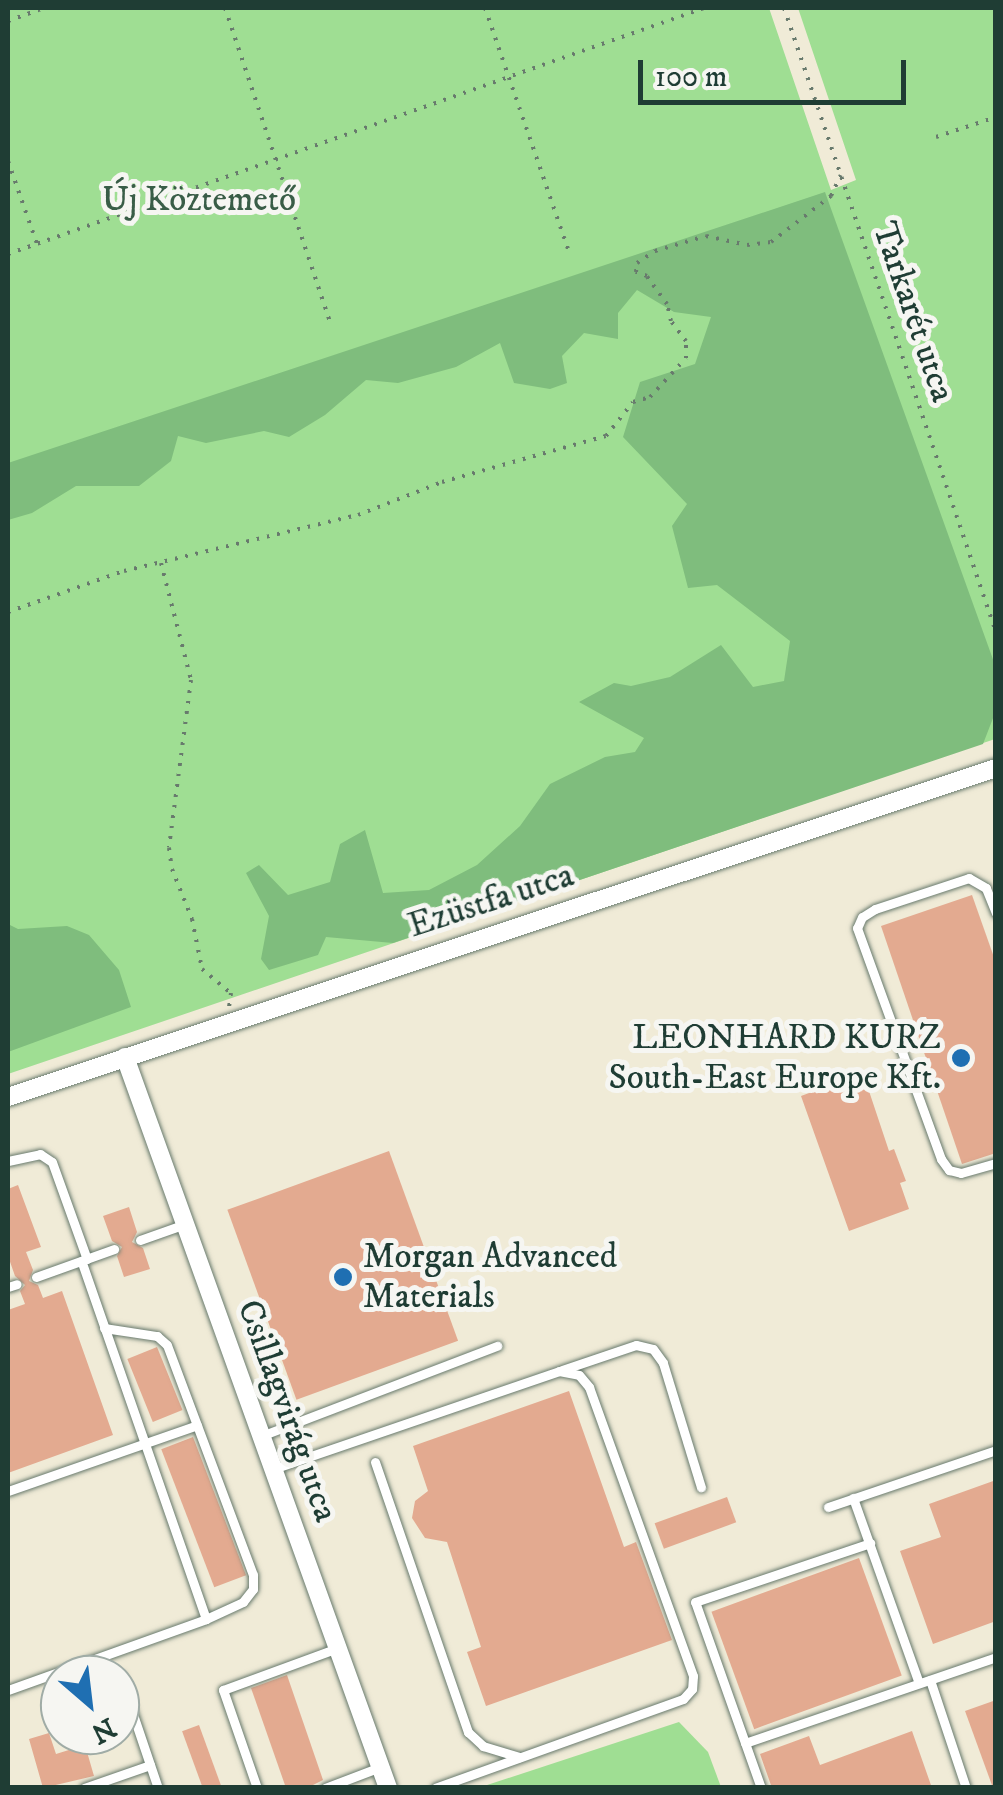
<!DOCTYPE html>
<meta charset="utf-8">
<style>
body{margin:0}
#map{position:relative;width:1003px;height:1795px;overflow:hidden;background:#f0ebd7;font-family:"IM FELL DW Pica",serif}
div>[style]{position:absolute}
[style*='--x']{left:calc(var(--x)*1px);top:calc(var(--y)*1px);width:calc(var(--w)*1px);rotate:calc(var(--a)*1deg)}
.green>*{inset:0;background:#9fde93}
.forest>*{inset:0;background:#7fbd7d}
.building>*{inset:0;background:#e3aa90;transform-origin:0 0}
.path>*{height:4px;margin-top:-2px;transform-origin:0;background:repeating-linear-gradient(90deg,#687a6d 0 2.5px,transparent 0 10.5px)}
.roads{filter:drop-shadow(0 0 2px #687a6d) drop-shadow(0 0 2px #687a6d)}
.service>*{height:9px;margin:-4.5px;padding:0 4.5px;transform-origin:4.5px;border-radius:4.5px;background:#fff}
.minor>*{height:18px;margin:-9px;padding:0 9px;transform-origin:9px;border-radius:9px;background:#fff}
.dots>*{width:28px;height:28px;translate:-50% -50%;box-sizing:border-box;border:5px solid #f6f6f2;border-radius:50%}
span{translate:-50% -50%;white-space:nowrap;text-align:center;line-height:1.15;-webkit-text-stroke:10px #f6f6f2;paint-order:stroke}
.park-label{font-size:35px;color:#395d47}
.street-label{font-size:35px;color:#1f3d34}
.poi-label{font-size:35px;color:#1f3d34}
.right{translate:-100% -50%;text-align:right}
.left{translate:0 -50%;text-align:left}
.frame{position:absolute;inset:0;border:10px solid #1f3d34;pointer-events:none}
.north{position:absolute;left:40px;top:1655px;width:100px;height:100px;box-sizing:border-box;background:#f6f6f2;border:2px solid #a0aca6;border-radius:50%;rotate:152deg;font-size:28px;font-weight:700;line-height:40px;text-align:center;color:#1f3d34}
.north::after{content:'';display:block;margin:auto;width:35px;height:45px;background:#1f6fb2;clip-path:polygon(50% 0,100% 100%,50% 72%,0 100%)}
.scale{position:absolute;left:638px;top:60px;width:268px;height:45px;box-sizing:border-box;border:5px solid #1f3d34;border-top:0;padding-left:12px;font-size:30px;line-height:35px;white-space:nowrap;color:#1f3d34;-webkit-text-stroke:8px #f6f6f2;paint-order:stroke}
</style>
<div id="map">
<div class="green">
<div style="clip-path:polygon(8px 8px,769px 8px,831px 190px,856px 180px,798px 8px,995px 8px,995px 739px,8px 1074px)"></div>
<div style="clip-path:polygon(679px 1722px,708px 1752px,721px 1787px,481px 1787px)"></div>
</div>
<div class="forest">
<div style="clip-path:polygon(825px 192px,995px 665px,995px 713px,983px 744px,393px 943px,326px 937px,318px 955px,269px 970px,261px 959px,269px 916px,246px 873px,259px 865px,288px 895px,330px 882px,340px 844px,365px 830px,383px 893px,429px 890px,477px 865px,520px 826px,550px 784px,605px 757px,635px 752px,644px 738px,579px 702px,614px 683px,631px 686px,670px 677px,721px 645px,753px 687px,784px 681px,790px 641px,717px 585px,688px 588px,672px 526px,687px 504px,623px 437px,640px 382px,695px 364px,711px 317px,674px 312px,637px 290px,618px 313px,618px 339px,584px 333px,562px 356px,567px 383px,550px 389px,514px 383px,500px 343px,456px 367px,398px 383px,366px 380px,325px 415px,289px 437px,264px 431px,206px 443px,178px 436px,171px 461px,139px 486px,76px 486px,32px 513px,8px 520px,8px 463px)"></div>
<div style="clip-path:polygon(8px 924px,18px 929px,67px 926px,89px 935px,119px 970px,131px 1007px,8px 1052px)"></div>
</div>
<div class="building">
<div style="clip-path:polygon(972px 895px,996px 963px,996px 1153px,962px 1164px,881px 926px)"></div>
<div style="clip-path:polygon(863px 1073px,889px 1151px,894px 1149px,906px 1181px,900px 1183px,909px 1209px,849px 1231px,801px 1096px)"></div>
<div style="left:389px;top:1151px;width:202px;height:172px;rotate:70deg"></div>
<div style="clip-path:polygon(18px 1185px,41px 1247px,26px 1252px,33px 1270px,29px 1281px,38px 1285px,43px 1298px,62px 1291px,113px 1435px,8px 1473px,8px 1310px,25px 1304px,20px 1291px,25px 1285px,15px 1276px,8px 1256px,8px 1189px)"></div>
<div style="clip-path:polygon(129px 1207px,137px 1232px,132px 1242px,143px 1248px,150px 1269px,124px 1277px,117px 1256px,122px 1247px,112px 1241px,103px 1216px)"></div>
<div style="left:157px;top:1347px;width:68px;height:32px;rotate:68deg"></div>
<div style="clip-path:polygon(569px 1391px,624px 1547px,636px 1542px,672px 1640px,486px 1706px,467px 1652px,481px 1647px,447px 1542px,425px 1538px,412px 1518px,415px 1501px,428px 1491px,413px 1446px)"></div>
<div style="left:193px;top:1437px;width:148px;height:34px;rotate:69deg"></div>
<div style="clip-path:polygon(996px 1480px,996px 1621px,933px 1644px,900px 1551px,941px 1537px,929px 1504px)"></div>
<div style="left:727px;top:1497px;width:27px;height:77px;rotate:70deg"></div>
<div style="left:859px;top:1558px;width:125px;height:157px;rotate:70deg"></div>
<div style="clip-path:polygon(287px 1675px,323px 1780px,307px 1788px,286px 1788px,251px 1688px)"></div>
<div style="clip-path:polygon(996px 1700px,996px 1788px,993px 1788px,965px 1711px)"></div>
<div style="left:199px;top:1725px;width:67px;height:18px;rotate:70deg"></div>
<div style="clip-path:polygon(912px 1731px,932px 1788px,772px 1788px,760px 1754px,809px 1736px,820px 1765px)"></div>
<div style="clip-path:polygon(49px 1733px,56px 1754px,85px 1745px,94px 1776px,43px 1788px,29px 1739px)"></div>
</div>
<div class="path">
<div style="--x:225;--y:8;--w:333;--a:71.5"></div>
<div style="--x:485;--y:8;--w:258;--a:71"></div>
<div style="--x:784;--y:8;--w:659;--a:71.24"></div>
<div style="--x:8;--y:21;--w:38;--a:-20"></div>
<div style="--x:936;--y:137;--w:63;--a:-18.4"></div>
<div style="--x:8;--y:161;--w:88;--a:70.7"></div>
<div style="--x:8;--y:254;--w:738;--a:-19.47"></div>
<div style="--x:161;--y:563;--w:121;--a:75.6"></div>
<div style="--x:191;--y:680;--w:169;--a:97.5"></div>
<div style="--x:169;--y:848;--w:21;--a:82"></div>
<div style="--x:172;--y:869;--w:54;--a:68.2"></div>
<div style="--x:192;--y:919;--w:51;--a:78.7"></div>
<div style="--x:202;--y:969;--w:38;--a:40"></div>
<div style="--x:231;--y:993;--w:14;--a:98"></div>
<div style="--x:8;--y:612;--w:123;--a:-19.5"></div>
<div style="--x:124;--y:571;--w:241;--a:-13.5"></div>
<div style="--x:358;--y:515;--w:90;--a:-21.4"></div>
<div style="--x:442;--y:482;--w:170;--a:-15.7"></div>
<div style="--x:606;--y:436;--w:43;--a:-51.5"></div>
<div style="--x:633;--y:402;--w:18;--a:-16"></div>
<div style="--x:650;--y:397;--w:53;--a:-47.3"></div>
<div style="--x:686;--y:358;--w:17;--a:-90"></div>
<div style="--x:686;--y:341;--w:25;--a:-127"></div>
<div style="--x:671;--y:321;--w:17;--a:-103"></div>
<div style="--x:667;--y:304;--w:34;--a:-126"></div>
<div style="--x:647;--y:276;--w:12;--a:-160"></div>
<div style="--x:636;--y:272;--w:9;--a:-84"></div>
<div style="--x:637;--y:263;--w:22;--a:-34"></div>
<div style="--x:655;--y:251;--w:53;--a:-16.4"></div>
<div style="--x:706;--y:236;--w:42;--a:12.4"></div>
<div style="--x:747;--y:245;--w:24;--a:-7"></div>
<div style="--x:771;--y:242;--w:76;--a:-37.5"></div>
<div style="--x:831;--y:196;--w:23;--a:-65"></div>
</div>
<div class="roads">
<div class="service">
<div style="--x:996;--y:913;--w:27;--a:-112"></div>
<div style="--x:986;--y:888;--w:20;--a:-150"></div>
<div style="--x:969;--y:878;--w:99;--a:161.7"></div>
<div style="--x:875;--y:909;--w:15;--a:148"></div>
<div style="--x:862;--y:917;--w:12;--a:114"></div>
<div style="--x:857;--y:928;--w:246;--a:70"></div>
<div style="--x:941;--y:1159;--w:14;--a:54"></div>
<div style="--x:949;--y:1170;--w:12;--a:14"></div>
<div style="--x:961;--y:1173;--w:36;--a:-16"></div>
<div style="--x:8;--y:1161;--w:33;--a:-12"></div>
<div style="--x:40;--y:1154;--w:14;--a:34"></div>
<div style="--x:52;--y:1162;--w:103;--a:70.2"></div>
<div style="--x:140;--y:1240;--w:48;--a:-19.6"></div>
<div style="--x:36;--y:1277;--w:83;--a:-19.7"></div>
<div style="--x:8;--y:1287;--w:9;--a:-18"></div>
<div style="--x:104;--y:1328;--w:54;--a:8.6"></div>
<div style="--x:157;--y:1336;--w:13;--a:42"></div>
<div style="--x:167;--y:1345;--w:246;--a:69.5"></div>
<div style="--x:253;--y:1575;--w:14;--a:90"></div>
<div style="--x:253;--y:1589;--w:16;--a:128"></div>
<div style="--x:243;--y:1602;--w:41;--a:155.3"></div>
<div style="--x:562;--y:1370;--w:78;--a:-18.7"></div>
<div style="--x:636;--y:1345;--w:17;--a:13"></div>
<div style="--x:653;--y:1349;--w:17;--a:54"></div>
<div style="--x:663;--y:1363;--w:130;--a:73"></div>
<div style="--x:261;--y:1436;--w:253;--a:-20.9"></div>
<div style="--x:375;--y:1462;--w:286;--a:71"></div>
<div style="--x:468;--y:1732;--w:21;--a:43"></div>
<div style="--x:483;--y:1746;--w:38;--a:17"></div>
<div style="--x:273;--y:1469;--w:302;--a:-18.9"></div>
<div style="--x:559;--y:1371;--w:20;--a:11"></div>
<div style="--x:579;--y:1375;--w:16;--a:50"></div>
<div style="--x:589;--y:1387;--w:307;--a:70.2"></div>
<div style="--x:693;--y:1676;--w:13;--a:94"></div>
<div style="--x:692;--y:1689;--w:13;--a:132"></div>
<div style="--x:683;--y:1699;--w:263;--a:160.3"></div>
<div style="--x:8;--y:1491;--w:200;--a:-19.2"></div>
<div style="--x:853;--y:1498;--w:196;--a:70.4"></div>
<div style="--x:828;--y:1507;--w:177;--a:-18.7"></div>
<div style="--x:120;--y:1676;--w:118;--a:71.3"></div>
<div style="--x:930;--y:1680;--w:114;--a:71.6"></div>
<div style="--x:8;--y:1690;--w:210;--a:-19.7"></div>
<div style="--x:206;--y:1619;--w:379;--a:-109.2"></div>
<div style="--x:745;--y:1743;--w:265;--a:-18.9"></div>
<div style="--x:84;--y:1788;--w:70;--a:-19.2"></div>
<div style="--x:257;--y:1788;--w:104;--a:-109.1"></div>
<div style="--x:223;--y:1690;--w:122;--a:-20.1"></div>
<div style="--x:325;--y:1788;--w:59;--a:-20.9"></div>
<div style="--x:761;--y:1788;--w:197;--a:-109.5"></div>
<div style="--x:695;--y:1602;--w:185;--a:-18.6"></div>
</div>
<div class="minor">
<div style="--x:125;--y:1057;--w:777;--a:70.21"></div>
<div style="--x:8;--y:1097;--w:1041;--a:-18.42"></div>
</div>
</div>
<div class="dots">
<div style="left:961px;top:1058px;background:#1f6fb2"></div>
<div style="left:343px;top:1277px;background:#1f6fb2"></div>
</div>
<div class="park-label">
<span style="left:199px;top:200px">Új Köztemető</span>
</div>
<div class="street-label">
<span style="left:913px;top:312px;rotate:71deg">Tarkarét utca</span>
<span style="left:491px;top:901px;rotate:-18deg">Ezüstfa utca</span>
<span style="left:287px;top:1411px;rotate:70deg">Csillagvirág utca</span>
</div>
<div class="poi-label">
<span class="right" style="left:941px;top:1058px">LEONHARD KURZ<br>South-East Europe Kft.</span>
<span class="left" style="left:363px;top:1277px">Morgan Advanced<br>Materials</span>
</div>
<div class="frame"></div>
<div class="north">N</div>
<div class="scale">100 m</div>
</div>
